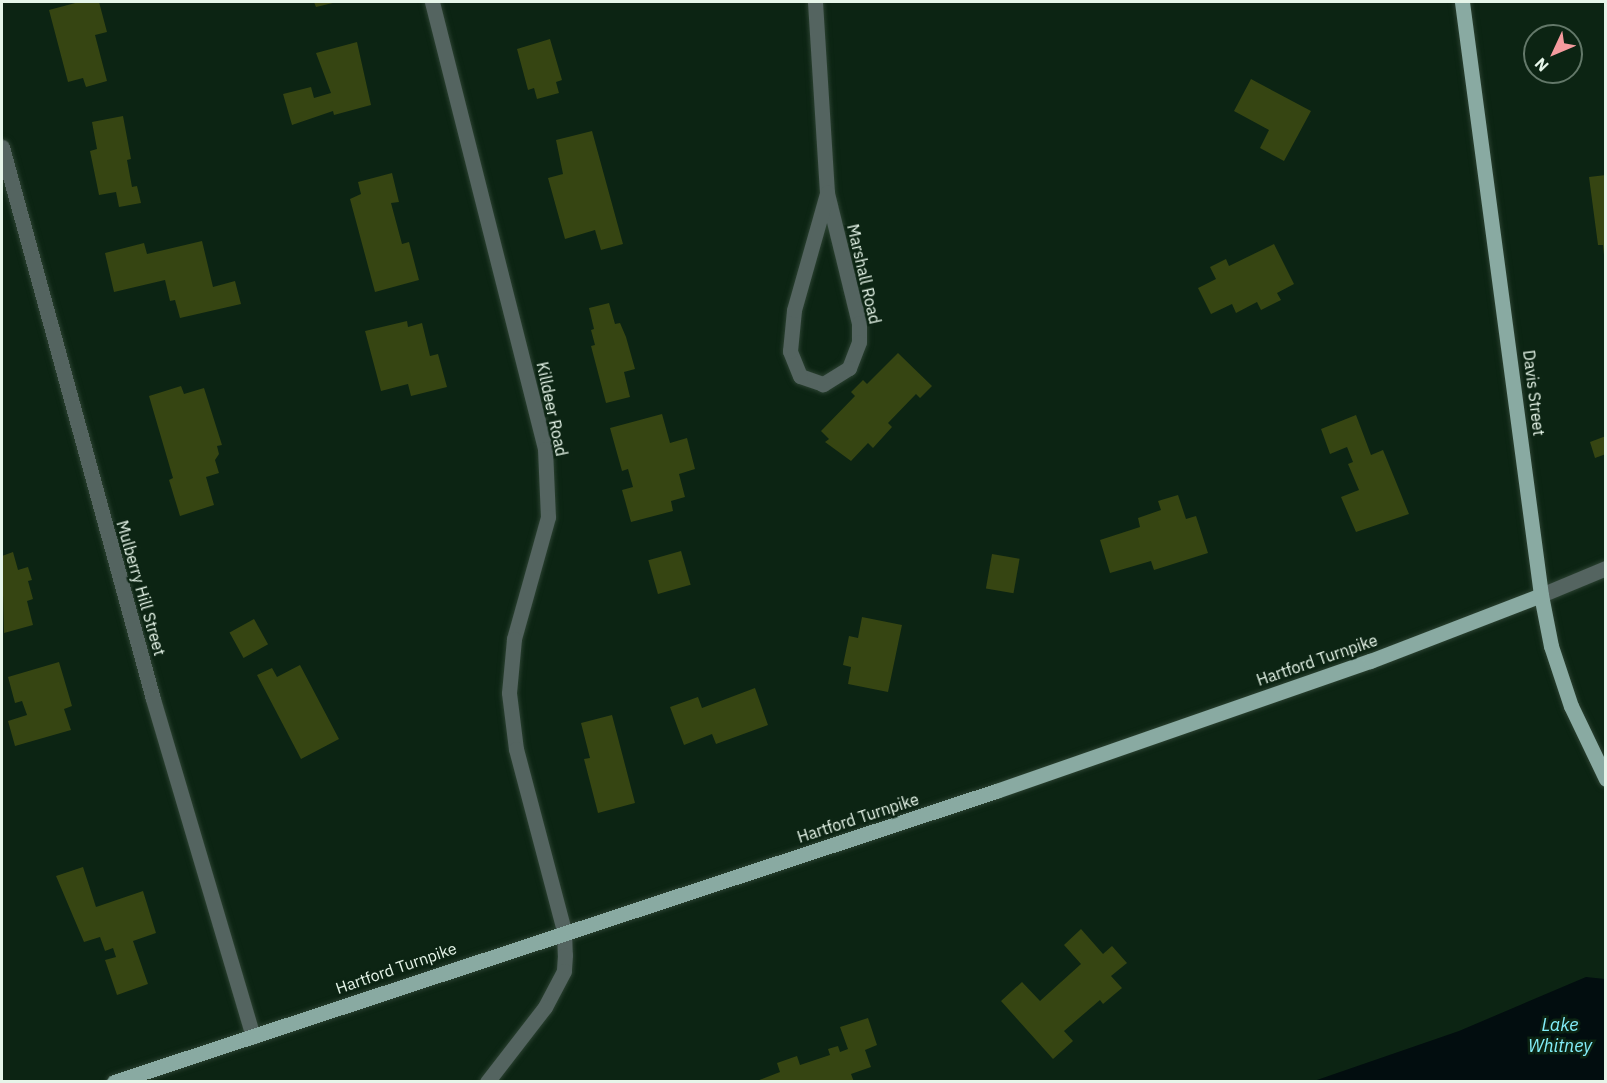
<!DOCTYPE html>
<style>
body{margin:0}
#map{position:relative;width:1607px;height:1083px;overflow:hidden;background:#0c2413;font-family:"IBM Plex Sans",sans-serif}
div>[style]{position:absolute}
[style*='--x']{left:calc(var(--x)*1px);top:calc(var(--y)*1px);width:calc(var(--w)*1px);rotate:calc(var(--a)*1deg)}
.water>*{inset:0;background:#020d0f}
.building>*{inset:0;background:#364512;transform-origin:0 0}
.roads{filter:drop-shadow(0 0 2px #2b4131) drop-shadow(0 0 2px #2b4131)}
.minor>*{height:15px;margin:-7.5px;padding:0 7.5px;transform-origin:7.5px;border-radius:7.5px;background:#546460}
.major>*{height:15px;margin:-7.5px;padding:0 7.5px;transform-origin:7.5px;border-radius:7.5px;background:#89aaa2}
span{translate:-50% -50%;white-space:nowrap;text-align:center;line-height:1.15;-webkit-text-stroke:5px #0c2413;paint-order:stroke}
.street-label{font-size:16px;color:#e6f5e9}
.water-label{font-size:18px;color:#83eefa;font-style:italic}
.frame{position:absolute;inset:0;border:3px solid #e6f5e9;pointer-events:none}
.north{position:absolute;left:1523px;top:24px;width:60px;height:60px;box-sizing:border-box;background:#0c2413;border:2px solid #637869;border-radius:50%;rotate:226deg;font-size:16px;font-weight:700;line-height:24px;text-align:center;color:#e6f5e9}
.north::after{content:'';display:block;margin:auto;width:21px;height:27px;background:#f59b9e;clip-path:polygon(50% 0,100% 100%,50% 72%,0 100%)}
</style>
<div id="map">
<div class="water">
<div style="clip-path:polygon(1586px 977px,1605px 979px,1605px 1081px,1314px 1081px,1459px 1031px)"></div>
</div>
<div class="building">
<div style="clip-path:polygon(79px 2px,99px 2px,107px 32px,95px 35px,107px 81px,86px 87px,83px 78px,68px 82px,49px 10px)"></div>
<div style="clip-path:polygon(314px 2px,337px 2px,316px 7px)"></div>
<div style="clip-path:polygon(550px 39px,562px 80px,556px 82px,559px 93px,537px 99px,534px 88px,528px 90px,517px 49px)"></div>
<div style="clip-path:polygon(357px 42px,371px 105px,334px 115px,333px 111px,292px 125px,283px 94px,311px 87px,314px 98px,331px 93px,316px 53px)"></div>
<div style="clip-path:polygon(1251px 79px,1311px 111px,1284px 161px,1260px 148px,1269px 130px,1234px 111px)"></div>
<div style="clip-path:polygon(123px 116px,131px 159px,127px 160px,132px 187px,137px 186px,141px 203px,119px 207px,116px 192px,99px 195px,90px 151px,97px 149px,92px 122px)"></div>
<div style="clip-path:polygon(592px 131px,623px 244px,601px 250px,595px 230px,565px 239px,548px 178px,563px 174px,556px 140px)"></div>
<div style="clip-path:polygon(392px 173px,399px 202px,391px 203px,402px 244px,409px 242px,419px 280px,375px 292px,350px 199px,361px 194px,358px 182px)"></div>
<div style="clip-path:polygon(1606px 175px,1606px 255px,1604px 255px,1603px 245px,1598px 245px,1589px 177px)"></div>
<div style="clip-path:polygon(202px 241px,213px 287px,235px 281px,241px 304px,180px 318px,175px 300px,170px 301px,165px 280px,114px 292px,105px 253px,144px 243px,147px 254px)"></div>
<div style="clip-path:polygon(1274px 244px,1294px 284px,1277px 293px,1281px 300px,1261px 310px,1257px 302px,1236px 313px,1232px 304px,1211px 314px,1198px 288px,1216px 279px,1210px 267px,1226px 259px,1229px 266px)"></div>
<div style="clip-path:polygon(609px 303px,615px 324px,620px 323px,626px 337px,635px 369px,624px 372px,630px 397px,606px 403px,591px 346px,595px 345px,591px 330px,594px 329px,589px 308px)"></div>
<div style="clip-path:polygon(407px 321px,408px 327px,422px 323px,430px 356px,438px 354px,447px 387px,411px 396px,408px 384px,381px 391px,365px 331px)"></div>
<div style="clip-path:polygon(898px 353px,932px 386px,920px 398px,916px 394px,888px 423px,892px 427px,873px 448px,868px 443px,851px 461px,825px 442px,829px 439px,821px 431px,855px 396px,851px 392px,863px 380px,867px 384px)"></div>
<div style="clip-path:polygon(181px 386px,184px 394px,204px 388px,222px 445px,217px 446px,219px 454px,215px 460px,219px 473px,206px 477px,214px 505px,180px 516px,169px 480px,173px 478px,149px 396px)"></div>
<div style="clip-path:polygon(662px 414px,670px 443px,687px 438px,695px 469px,679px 474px,685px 497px,671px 501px,673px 511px,631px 522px,622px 490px,633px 487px,628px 469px,622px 471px,610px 428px)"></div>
<div style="clip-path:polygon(1356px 415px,1371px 455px,1383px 450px,1409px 514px,1356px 532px,1341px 497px,1359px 490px,1348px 464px,1353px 462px,1347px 447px,1330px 454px,1321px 429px)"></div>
<div style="clip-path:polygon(1606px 436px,1606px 454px,1595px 458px,1590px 442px)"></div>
<div style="clip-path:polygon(1178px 495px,1186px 519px,1196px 516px,1208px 553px,1154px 570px,1151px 561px,1110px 573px,1100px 540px,1140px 527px,1138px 518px,1161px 510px,1158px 501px)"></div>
<div style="left:681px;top:551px;width:35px;height:34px;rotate:74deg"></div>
<div style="clip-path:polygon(13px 552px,18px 570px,28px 567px,32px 580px,28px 581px,33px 599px,27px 601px,33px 625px,4px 633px,2px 556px)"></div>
<div style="left:992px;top:554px;width:28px;height:35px;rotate:10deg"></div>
<div style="clip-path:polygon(862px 617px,902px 625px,888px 692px,848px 684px,851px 667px,843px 665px,849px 636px,858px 638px)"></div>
<div style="left:254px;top:619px;width:29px;height:28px;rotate:61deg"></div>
<div style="clip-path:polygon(59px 662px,72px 706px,64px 709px,71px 730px,15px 746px,8px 721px,27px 715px,22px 701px,15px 703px,8px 677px)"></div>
<div style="clip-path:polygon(300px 665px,339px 739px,301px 759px,257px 675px,272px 668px,277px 677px)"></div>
<div style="clip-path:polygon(755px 688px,768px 725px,716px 744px,712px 734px,684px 745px,670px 707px,698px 697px,702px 708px)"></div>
<div style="clip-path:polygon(612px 715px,635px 803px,598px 813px,584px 759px,590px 758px,581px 723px)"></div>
<div style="clip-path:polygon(83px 867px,96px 907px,143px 891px,156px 933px,133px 941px,148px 984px,117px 995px,105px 960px,116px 957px,113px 948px,105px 951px,100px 937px,84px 942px,56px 876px)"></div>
<div style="clip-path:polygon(1081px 929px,1103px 954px,1112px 946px,1127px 963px,1111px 976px,1122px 988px,1103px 1004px,1100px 1000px,1064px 1031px,1073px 1041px,1053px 1059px,1001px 1001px,1022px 982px,1040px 1001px,1081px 964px,1064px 945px)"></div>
<div style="clip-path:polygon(868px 1018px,877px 1045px,865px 1050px,871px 1067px,851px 1074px,854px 1082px,754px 1082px,780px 1072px,777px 1063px,797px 1056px,800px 1065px,830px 1055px,828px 1049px,838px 1046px,840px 1052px,848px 1049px,840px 1027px)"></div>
</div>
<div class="roads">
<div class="minor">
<div style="--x:432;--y:2;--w:461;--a:75.8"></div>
<div style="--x:545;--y:449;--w:68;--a:87.5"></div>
<div style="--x:548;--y:517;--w:127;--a:105.6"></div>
<div style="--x:514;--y:639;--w:54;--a:95.3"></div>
<div style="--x:509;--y:693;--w:56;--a:82.9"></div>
<div style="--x:516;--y:749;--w:188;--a:75.2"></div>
<div style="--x:564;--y:931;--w:24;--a:88"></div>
<div style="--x:565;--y:955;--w:16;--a:94"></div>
<div style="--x:564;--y:971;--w:41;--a:117.8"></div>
<div style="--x:545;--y:1007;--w:95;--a:127.7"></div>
<div style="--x:815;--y:2;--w:191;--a:86.4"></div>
<div style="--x:827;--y:193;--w:134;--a:76.2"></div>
<div style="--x:859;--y:323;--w:19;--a:90"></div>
<div style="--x:859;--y:342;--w:28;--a:111"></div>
<div style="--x:849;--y:368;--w:31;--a:148"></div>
<div style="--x:823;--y:384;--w:24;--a:-161"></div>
<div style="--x:800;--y:376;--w:27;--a:-112"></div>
<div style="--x:790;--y:351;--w:41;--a:-84.4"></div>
<div style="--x:794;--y:310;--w:122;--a:-74.2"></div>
<div style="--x:2;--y:147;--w:572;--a:74.7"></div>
<div style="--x:153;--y:699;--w:352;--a:73.5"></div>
<div style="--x:1541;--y:595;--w:70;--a:-22.6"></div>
</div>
<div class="major">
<div style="--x:1462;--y:2;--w:598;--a:82.41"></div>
<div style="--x:1541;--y:595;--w:52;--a:78.9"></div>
<div style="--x:1551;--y:646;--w:63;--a:71.6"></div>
<div style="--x:1571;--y:706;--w:81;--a:64.4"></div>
<div style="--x:114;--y:1082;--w:929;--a:-18.26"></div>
<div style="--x:996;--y:791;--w:396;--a:-19.2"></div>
<div style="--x:1370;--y:661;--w:183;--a:-21.1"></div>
</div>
</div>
<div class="street-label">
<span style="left:864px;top:274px;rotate:77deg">Marshall Road</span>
<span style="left:1534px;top:393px;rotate:83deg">Davis Street</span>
<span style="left:552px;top:409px;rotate:78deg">Killdeer Road</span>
<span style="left:141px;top:588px;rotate:74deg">Mulberry Hill Street</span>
<span style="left:1317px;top:660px;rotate:-19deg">Hartford Turnpike</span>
<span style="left:858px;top:818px;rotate:-18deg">Hartford Turnpike</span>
<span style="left:396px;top:968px;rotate:-19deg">Hartford Turnpike</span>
</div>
<div class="water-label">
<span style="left:1560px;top:1036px">Lake<br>Whitney</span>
</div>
<div class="frame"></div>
<div class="north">N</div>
</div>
